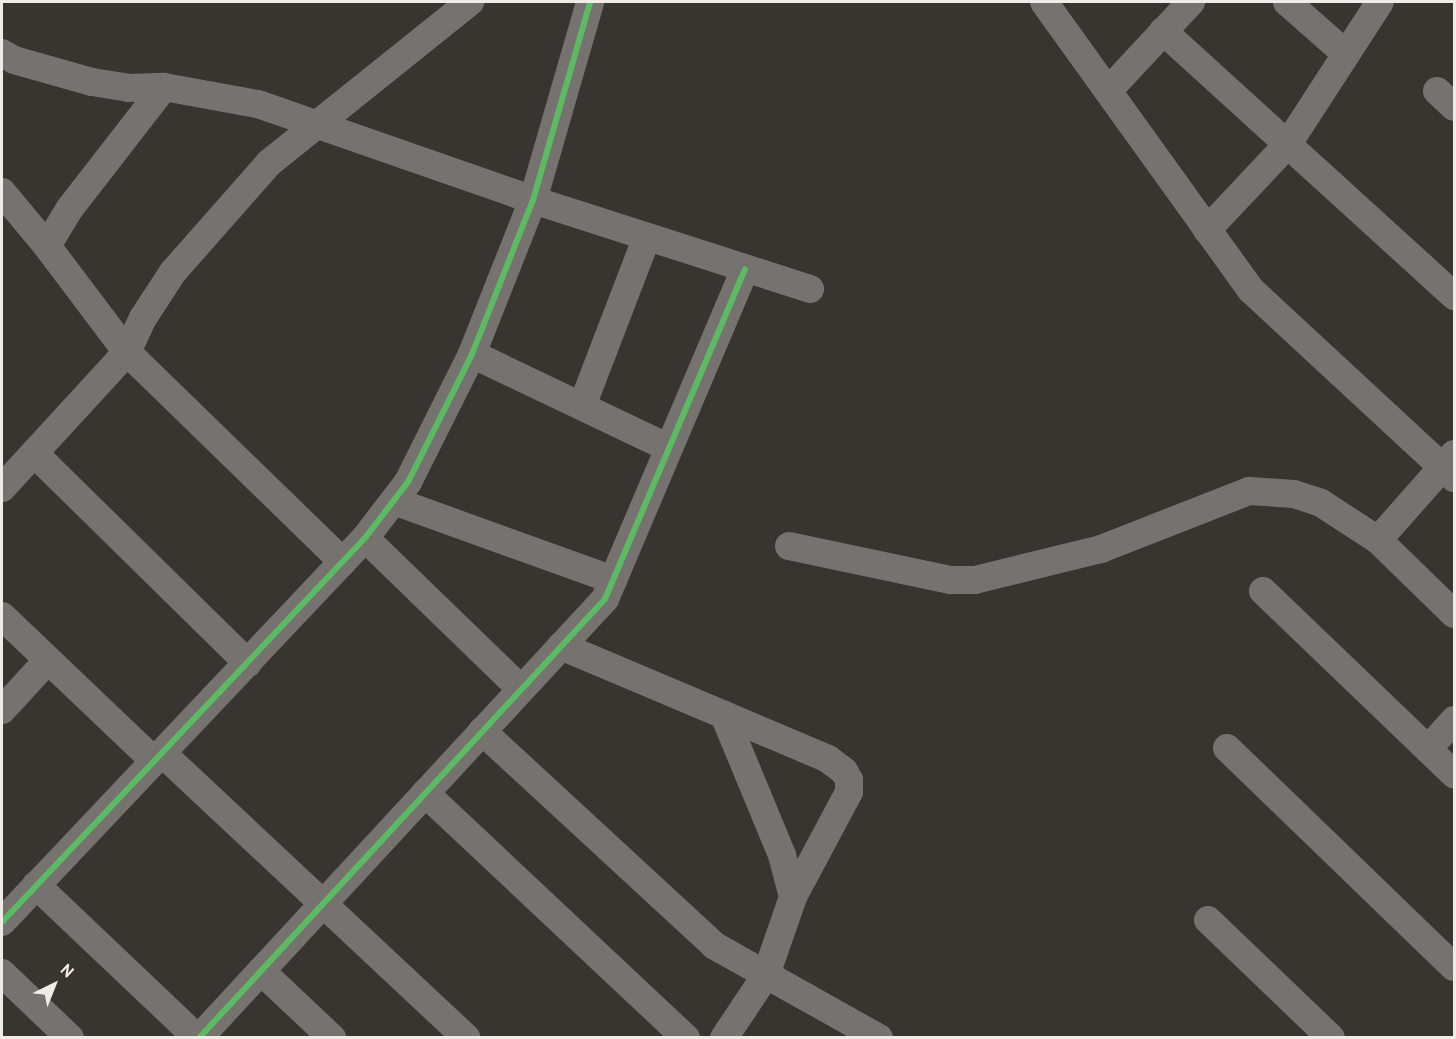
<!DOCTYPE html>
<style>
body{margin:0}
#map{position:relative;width:1456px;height:1039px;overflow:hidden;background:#383430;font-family:Overpass,sans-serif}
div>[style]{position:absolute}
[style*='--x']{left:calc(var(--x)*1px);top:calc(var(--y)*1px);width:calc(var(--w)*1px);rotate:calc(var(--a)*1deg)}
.street>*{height:28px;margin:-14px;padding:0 14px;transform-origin:14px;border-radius:14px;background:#75726f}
.cycleway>*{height:6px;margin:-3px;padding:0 3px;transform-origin:3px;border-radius:3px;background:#5cba63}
span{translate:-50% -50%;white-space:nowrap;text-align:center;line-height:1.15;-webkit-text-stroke:6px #3c342c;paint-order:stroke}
.frame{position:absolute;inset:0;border:3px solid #f0ebe6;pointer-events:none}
.north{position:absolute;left:24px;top:955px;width:60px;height:60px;-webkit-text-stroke:4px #3c342c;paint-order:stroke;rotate:43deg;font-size:16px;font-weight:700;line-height:24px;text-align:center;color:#f0ebe6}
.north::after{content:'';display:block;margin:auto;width:21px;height:27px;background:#f0ebe6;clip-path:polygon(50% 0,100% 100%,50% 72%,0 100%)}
</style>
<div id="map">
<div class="street">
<div style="--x:1044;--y:2;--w:355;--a:54.3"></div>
<div style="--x:1251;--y:290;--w:277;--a:42.8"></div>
<div style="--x:1287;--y:2;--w:79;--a:41.4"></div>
<div style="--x:1163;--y:31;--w:394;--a:42.3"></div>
<div style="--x:2;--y:53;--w:14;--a:30"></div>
<div style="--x:14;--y:60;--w:81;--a:15.8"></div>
<div style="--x:92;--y:82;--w:36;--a:9"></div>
<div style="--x:128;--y:88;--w:36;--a:-2"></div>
<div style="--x:164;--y:87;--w:96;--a:10.3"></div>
<div style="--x:258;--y:104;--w:291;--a:19.2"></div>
<div style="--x:533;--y:200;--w:291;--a:17.8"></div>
<div style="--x:164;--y:87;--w:153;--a:127.8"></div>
<div style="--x:70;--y:208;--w:44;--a:121.2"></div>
<div style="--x:47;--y:246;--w:133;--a:53"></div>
<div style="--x:127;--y:352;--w:301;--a:44.2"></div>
<div style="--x:1108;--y:91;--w:122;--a:-47"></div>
<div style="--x:1437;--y:91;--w:23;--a:43"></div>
<div style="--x:2;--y:192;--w:70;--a:50.2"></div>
<div style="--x:1207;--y:230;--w:118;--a:-46.7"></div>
<div style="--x:1288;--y:144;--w:169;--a:-57.1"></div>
<div style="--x:472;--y:354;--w:218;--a:25.5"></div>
<div style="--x:582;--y:406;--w:181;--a:-69"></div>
<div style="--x:34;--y:453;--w:300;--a:44.5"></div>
<div style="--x:2;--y:488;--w:185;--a:-47.4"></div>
<div style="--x:127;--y:352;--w:38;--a:-65"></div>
<div style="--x:143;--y:318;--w:55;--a:-56.9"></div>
<div style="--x:173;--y:272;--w:145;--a:-48.6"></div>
<div style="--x:269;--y:163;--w:258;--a:-38.7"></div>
<div style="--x:394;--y:501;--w:233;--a:19.8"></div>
<div style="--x:365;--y:538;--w:217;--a:44.1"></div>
<div style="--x:1378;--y:540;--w:115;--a:-48.5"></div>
<div style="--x:789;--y:546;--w:166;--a:11.9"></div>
<div style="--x:951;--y:580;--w:24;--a:0"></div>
<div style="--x:975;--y:580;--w:130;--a:-13.8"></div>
<div style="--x:1101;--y:549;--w:159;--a:-21.4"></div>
<div style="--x:1249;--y:491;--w:45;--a:3.8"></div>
<div style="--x:1294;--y:494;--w:28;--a:18"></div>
<div style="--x:1321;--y:503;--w:68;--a:33"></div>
<div style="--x:1378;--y:540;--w:106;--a:44.2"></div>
<div style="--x:1263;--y:591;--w:265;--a:43.8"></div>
<div style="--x:2;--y:616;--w:210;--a:43.6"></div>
<div style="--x:561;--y:646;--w:290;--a:22.9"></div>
<div style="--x:828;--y:759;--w:20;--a:37"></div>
<div style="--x:844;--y:771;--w:10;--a:61"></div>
<div style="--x:849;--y:780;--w:12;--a:90"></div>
<div style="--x:849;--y:792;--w:119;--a:118.1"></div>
<div style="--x:2;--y:710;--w:68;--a:-47.4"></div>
<div style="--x:482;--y:731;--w:317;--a:42.7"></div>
<div style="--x:715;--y:946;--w:188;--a:29.3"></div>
<div style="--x:1227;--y:748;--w:315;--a:44"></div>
<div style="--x:1428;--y:749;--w:39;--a:-48"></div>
<div style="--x:162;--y:753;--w:417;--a:43.1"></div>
<div style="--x:425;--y:793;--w:358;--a:43.2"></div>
<div style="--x:36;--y:885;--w:222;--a:43.5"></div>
<div style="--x:1208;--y:920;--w:170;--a:43.8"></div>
<div style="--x:2;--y:922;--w:528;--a:-46.61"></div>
<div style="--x:365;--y:538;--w:71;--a:-52.5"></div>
<div style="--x:408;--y:482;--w:143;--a:-63.4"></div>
<div style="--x:472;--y:354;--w:166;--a:-68.4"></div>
<div style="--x:533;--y:200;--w:206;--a:-73.9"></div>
<div style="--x:261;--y:971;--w:98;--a:43.3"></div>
<div style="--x:2;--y:973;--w:94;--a:43.7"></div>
<div style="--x:199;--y:1038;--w:598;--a:-47.24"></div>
<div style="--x:605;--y:599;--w:358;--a:-67"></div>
<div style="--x:724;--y:1038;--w:76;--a:-56.3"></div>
<div style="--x:766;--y:975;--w:83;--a:-70.9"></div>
<div style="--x:793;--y:897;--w:43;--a:-104.7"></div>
<div style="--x:782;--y:855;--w:152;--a:-112.5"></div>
</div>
<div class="cycleway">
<div style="--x:2;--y:922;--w:528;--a:-46.61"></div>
<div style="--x:365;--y:538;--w:71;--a:-52.5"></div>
<div style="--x:408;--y:482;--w:143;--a:-63.4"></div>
<div style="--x:472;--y:354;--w:166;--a:-68.4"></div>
<div style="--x:533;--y:200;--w:206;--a:-73.9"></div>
<div style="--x:199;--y:1038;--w:598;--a:-47.24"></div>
<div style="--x:605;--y:599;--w:358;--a:-67"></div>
</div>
<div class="frame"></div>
<div class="north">N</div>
</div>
